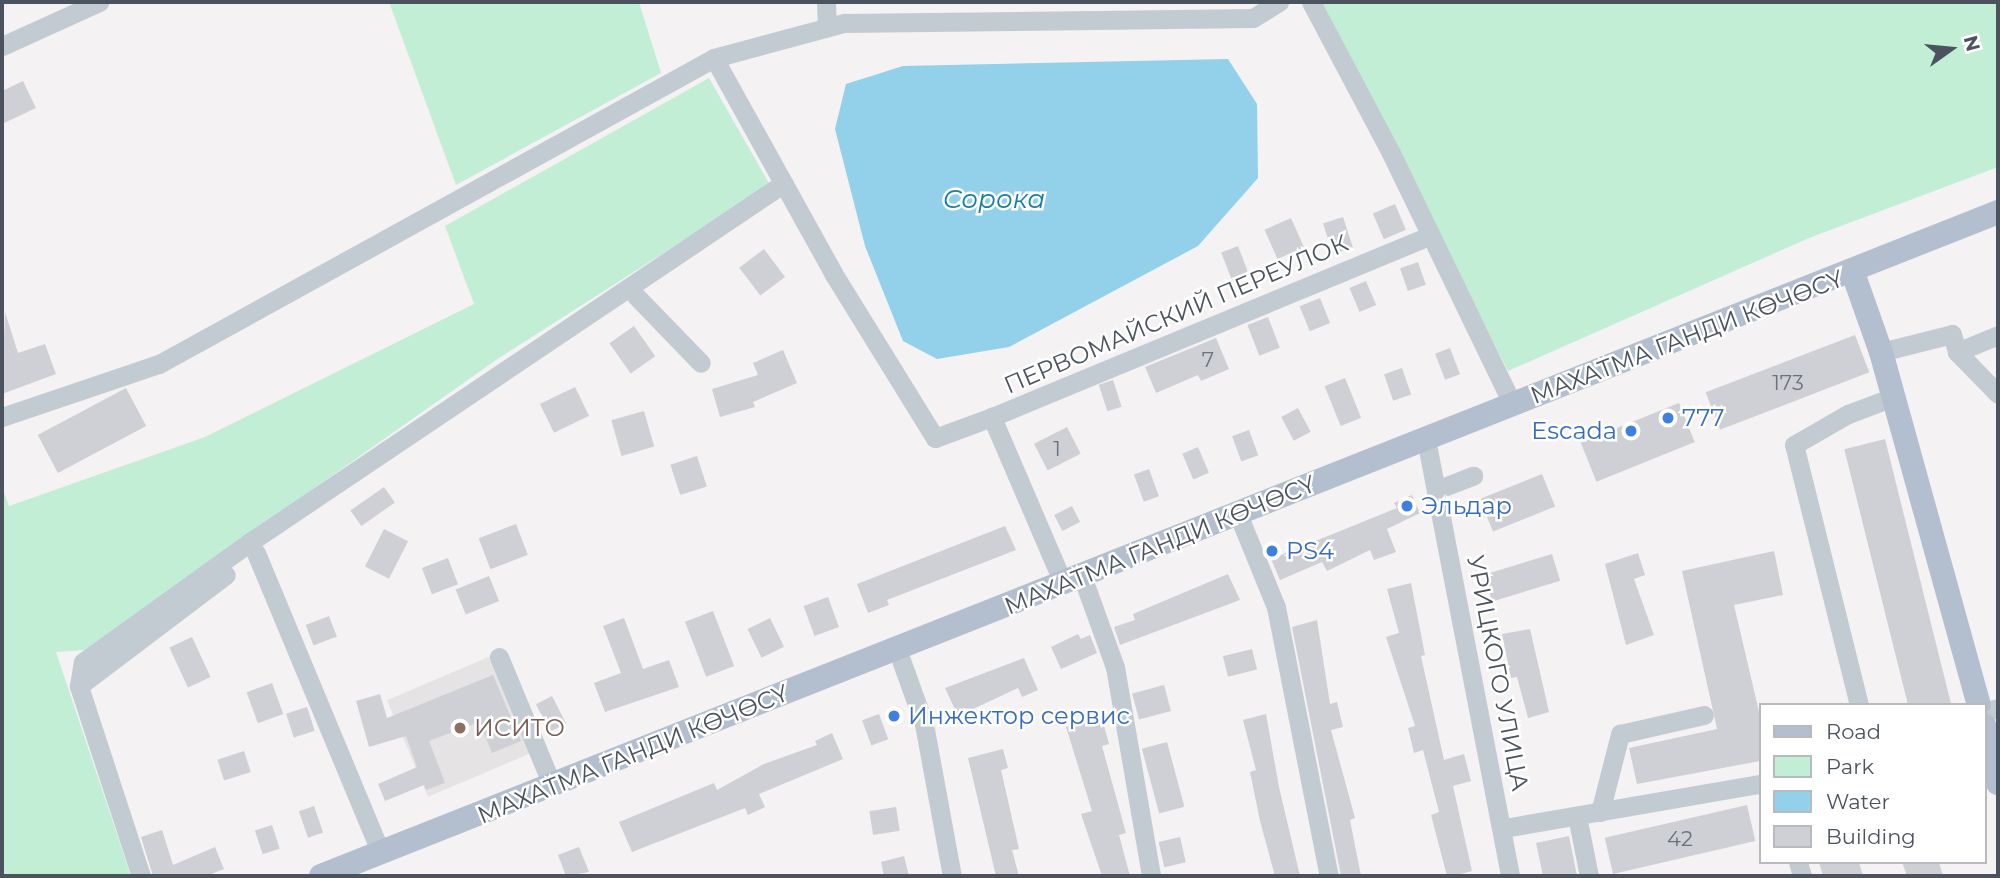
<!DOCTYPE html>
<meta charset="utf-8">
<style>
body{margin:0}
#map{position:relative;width:2000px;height:878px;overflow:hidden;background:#f4f2f2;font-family:Montserrat,sans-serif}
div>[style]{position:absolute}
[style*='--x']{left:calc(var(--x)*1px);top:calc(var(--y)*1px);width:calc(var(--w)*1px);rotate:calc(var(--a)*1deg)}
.education>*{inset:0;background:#e5e3e3;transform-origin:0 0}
.green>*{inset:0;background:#c3eed6}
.water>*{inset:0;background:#92d1e9}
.building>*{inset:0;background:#cfd0d5;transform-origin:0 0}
.minor>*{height:19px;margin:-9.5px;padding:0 9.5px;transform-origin:9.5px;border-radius:9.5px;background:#c3cbd2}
.major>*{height:24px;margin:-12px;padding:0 12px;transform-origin:12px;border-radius:12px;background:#b3bfce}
.dots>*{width:19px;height:19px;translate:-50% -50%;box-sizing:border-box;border:4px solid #fff;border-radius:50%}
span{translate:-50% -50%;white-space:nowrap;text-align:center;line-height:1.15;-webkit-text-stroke:5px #fff;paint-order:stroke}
.number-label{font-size:21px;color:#6b727c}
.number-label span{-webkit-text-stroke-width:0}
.street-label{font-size:24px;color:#4a535e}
.shop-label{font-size:24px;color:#366cbe}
.left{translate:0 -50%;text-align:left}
.right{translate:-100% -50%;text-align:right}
.education-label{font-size:24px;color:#785e54}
.water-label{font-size:26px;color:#137fa8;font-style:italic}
.frame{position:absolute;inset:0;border:4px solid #4a535e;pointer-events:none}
.legend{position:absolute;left:1759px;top:703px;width:228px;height:161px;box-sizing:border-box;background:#fff;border:2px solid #b7babf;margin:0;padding:9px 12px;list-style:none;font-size:21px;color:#4a535e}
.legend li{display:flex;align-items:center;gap:14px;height:35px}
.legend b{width:35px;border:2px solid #b7babf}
.north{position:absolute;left:1916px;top:14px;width:70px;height:70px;-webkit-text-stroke:5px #fff;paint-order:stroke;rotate:75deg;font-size:19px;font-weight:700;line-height:28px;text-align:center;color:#4a535e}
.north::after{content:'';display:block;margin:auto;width:24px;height:32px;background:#4a535e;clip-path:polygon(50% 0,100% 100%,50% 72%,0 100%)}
</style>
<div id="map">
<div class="education">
<div style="left:491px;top:656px;width:105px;height:113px;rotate:67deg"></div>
</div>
<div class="green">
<div style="clip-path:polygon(389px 2px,639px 2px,661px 73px,456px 185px)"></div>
<div style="clip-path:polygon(1322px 2px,1998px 2px,1998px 167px,1809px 238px,1508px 371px)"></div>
<div style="clip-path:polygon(709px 78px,770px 185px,496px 360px,85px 650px,56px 652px,131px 876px,2px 876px,2px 487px,9px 506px,205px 437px,474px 304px,445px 226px)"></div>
</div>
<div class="water">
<div style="clip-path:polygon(1228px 59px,1257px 104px,1258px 178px,1198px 246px,1009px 347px,937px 359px,903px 341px,865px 246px,835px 129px,846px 84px,903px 66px)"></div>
</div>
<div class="building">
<div style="clip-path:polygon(23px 81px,36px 108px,2px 124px,2px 91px)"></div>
<div style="left:1395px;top:204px;width:28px;height:24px;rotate:67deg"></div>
<div style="left:1343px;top:217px;width:32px;height:21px;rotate:72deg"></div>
<div style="left:1291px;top:218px;width:32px;height:29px;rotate:66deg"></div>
<div style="left:1238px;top:246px;width:30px;height:18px;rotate:69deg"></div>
<div style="left:764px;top:249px;width:35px;height:31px;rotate:53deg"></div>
<div style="left:1418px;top:262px;width:24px;height:19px;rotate:71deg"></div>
<div style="left:1366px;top:281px;width:26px;height:18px;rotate:67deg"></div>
<div style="left:1320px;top:298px;width:27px;height:22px;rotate:68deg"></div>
<div style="clip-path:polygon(5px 312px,18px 353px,45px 344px,56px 374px,2px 394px)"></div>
<div style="left:1268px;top:317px;width:33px;height:22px;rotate:69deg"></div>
<div style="left:634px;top:326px;width:37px;height:30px;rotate:55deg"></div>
<div style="left:1855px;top:335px;width:40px;height:160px;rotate:69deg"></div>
<div style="clip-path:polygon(1216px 338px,1229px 369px,1201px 381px,1198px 375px,1156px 393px,1145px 367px)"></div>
<div style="left:1450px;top:348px;width:28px;height:16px;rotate:69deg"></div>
<div style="clip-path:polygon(783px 350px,797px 383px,753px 402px,755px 407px,720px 417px,712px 389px,758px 375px,753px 363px)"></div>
<div style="left:1402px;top:368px;width:28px;height:19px;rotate:71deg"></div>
<div style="left:1345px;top:378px;width:43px;height:22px;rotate:68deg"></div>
<div style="left:1113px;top:380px;width:28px;height:15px;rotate:72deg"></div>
<div style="left:575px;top:387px;width:32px;height:39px;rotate:64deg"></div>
<div style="left:126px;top:388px;width:43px;height:100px;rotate:62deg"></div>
<div style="left:1679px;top:403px;width:42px;height:106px;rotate:68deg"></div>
<div style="left:1298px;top:408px;width:27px;height:19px;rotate:62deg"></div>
<div style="left:644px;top:411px;width:37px;height:34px;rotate:74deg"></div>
<div style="left:1067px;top:427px;width:30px;height:37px;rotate:63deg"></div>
<div style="left:1249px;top:430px;width:27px;height:18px;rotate:70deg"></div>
<div style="left:1885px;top:439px;width:274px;height:42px;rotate:76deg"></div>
<div style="left:1198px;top:447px;width:28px;height:17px;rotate:67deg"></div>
<div style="left:697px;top:456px;width:32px;height:28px;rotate:72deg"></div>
<div style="left:1149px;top:469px;width:29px;height:16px;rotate:70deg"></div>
<div style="left:1542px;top:474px;width:35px;height:67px;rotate:68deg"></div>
<div style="left:384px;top:487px;width:19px;height:41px;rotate:55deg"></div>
<div style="clip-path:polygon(1412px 495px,1420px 513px,1387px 529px,1396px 552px,1374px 560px,1370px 550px,1327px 571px,1322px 562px,1280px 580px,1271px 559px,1397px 508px,1394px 503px)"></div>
<div style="left:1072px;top:506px;width:18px;height:20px;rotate:63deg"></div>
<div style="left:516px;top:524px;width:33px;height:40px;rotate:69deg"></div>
<div style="clip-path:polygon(1005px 526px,1016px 550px,887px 600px,889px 605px,868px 613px,857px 584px)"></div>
<div style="left:384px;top:529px;width:27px;height:42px;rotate:27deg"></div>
<div style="clip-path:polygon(1774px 551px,1783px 595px,1734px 605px,1760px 716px,1760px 761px,1637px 784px,1629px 748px,1717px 729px,1682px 571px)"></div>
<div style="clip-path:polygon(1638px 553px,1645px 575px,1634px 579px,1654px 635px,1626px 645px,1605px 564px)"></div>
<div style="left:1552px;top:554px;width:28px;height:71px;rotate:73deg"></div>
<div style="left:448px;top:558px;width:28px;height:28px;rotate:69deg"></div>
<div style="clip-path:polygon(1228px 574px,1240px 600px,1120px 645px,1114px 627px,1135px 620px,1133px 614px)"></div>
<div style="left:489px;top:576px;width:27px;height:36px;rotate:68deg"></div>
<div style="clip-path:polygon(1411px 583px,1425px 655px,1421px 656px,1444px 760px,1464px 754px,1471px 781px,1453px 786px,1472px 871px,1452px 876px,1447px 876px,1431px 815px,1439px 812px,1423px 750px,1414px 753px,1408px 728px,1415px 726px,1386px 637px,1399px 633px,1387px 589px)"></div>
<div style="left:828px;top:597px;width:32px;height:26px;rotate:70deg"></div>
<div style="left:713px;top:611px;width:59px;height:30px;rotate:69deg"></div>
<div style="left:329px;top:616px;width:22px;height:25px;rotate:69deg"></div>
<div style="clip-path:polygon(624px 618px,643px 669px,669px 660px,679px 687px,605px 712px,594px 683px,621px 673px,603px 626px)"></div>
<div style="left:770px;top:618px;width:32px;height:25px;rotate:64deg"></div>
<div style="clip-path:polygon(1317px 620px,1330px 704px,1337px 702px,1343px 727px,1331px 730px,1355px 818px,1350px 820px,1361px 876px,1341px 876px,1292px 627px)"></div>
<div style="clip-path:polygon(1530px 629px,1549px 712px,1528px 718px,1517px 677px,1511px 678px,1502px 634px)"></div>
<div style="clip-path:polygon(1078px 634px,1081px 639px,1090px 635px,1097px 653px,1061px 669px,1051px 647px)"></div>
<div style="left:192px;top:637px;width:44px;height:25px;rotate:65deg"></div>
<div style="left:1252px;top:649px;width:21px;height:30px;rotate:76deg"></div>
<div style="clip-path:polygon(1024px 658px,1038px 690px,1022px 697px,1018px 688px,958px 716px,945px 688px)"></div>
<div style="clip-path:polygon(493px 675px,521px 741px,492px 753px,479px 722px,429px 741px,445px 783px,426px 790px,424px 785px,385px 801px,378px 784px,417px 767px,406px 736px,369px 747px,356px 701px,380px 694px,387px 718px)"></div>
<div style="left:272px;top:683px;width:33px;height:27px;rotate:70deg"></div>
<div style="left:1164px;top:685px;width:27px;height:33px;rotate:75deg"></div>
<div style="left:552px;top:696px;width:31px;height:18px;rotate:63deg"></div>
<div style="left:307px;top:707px;width:25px;height:22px;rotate:72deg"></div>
<div style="left:879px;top:714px;width:27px;height:18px;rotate:70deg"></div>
<div style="clip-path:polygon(1266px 714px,1279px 787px,1300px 876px,1275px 876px,1260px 821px,1250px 772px,1256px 770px,1243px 720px)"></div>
<div style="clip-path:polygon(1102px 718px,1109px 744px,1102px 746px,1126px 833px,1119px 835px,1130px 876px,1102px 876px,1081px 814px,1092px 811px,1066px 727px)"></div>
<div style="clip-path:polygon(832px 733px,843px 759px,759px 794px,765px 807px,748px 815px,745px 808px,632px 852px,619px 822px,714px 783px,717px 790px,764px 764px,817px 745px,815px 741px)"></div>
<div style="left:1167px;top:742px;width:67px;height:26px;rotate:75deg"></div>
<div style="clip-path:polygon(1003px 749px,1008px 768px,1001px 770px,1019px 849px,1012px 850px,1019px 876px,996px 876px,968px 758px)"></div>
<div style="left:244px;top:751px;width:22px;height:28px;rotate:72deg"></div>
<div style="left:1747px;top:805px;width:37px;height:146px;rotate:77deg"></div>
<div style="left:314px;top:806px;width:28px;height:16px;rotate:71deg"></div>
<div style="left:896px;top:807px;width:24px;height:27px;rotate:81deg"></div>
<div style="left:272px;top:825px;width:25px;height:18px;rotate:72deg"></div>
<div style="clip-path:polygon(162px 830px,173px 865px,215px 847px,224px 869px,206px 876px,153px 876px,141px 837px)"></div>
<div style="clip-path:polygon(1569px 836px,1577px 876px,1543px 876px,1536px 843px)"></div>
<div style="left:1180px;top:837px;width:26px;height:22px;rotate:77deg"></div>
<div style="clip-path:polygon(579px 847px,589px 872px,566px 876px,558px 855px)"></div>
<div style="clip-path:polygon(904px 856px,909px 876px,884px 876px,881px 862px)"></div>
<div style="clip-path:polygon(1819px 862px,1859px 862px,1863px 876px,1823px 876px)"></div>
<div style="clip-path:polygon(1902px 862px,1939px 862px,1943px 876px,1907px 876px)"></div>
</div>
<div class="minor">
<div style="--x:826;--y:2;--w:23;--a:88"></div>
<div style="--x:1311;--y:2;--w:171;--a:62.1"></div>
<div style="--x:1391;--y:153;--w:280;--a:64.2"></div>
<div style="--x:2;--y:46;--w:107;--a:-24.4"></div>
<div style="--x:714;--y:58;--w:246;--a:61"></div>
<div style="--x:833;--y:273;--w:194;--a:58.3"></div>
<div style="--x:935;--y:438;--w:61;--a:-20.2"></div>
<div style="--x:636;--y:296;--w:93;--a:45.9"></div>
<div style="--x:1881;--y:352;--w:73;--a:-14.2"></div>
<div style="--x:1952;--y:334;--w:19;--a:74"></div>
<div style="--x:1957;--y:352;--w:59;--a:45.7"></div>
<div style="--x:1957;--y:352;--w:44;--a:-22.5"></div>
<div style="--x:2;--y:417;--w:166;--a:-18.7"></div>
<div style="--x:159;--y:364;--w:634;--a:-28.87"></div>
<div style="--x:714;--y:58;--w:135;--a:-15.1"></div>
<div style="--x:844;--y:23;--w:409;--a:-0.7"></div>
<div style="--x:1253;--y:18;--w:31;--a:-32"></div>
<div style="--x:1426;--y:439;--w:445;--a:79.1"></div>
<div style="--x:1436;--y:490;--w:40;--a:-21"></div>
<div style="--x:1238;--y:514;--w:100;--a:67.8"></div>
<div style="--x:1276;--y:607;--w:274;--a:78.9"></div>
<div style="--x:256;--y:553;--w:325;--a:67.4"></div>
<div style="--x:1082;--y:576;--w:97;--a:70.1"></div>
<div style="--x:1115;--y:667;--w:212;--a:80.2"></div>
<div style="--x:1063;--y:583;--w:181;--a:-113.2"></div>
<div style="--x:992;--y:417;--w:475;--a:-22.5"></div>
<div style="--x:897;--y:649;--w:80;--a:70.2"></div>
<div style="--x:924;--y:724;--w:155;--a:79.6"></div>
<div style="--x:499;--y:657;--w:139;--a:67.5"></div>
<div style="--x:79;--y:686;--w:184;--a:-37.1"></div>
<div style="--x:1859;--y:705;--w:268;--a:-104"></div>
<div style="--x:1794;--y:445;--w:62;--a:-29.9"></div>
<div style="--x:1848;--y:414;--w:48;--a:-20.7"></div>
<div style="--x:1984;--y:712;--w:15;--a:-16"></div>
<div style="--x:1600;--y:812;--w:81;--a:-75.6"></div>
<div style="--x:1620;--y:734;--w:86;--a:-12.7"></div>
<div style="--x:1577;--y:816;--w:61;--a:78.7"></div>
<div style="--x:1504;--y:828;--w:260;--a:-9.8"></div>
<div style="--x:1798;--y:862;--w:15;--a:74"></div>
<div style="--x:141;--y:876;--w:200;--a:-108.1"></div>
<div style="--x:79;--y:686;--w:24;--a:-81"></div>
<div style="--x:83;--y:662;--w:206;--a:-35.7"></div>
<div style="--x:250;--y:542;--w:643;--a:-33.91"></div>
</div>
<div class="major">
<div style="--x:1853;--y:273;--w:84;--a:70.5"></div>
<div style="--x:1881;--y:352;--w:366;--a:74.5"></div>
<div style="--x:1984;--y:725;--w:60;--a:76.4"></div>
<div style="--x:321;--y:876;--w:1804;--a:-21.6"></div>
</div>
<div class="dots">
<div style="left:1668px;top:418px;background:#3f7fe0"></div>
<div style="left:1631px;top:431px;background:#3f7fe0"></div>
<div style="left:1407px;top:506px;background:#3f7fe0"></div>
<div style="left:1272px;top:551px;background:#3f7fe0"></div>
<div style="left:894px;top:716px;background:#3f7fe0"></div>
<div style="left:460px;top:728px;background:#8d6e63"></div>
</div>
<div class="number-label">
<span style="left:1208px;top:360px">7</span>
<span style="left:1788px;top:383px">173</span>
<span style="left:1057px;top:449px">1</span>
<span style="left:1680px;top:839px">42</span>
</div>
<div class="street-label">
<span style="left:1176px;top:314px;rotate:-23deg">ПЕРВОМАЙСКИЙ ПЕРЕУЛОК</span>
<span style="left:1687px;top:337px;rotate:-21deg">МАХАТМА ГАНДИ КӨЧӨСҮ</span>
<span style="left:1160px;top:545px;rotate:-22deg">МАХАТМА ГАНДИ КӨЧӨСҮ</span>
<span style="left:1498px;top:673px;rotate:79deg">УРИЦКОГО УЛИЦА</span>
<span style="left:633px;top:754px;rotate:-22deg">МАХАТМА ГАНДИ КӨЧӨСҮ</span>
</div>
<div class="shop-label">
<span class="left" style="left:1682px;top:418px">777</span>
<span class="right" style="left:1617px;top:431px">Escada</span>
<span class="left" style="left:1421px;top:506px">Эльдар</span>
<span class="left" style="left:1286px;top:551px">PS4</span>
<span class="left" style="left:908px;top:716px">Инжектор сервис</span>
</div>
<div class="education-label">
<span class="left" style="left:474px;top:728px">ИСИТО</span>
</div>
<div class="water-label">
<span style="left:994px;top:200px">Сорока</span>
</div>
<div class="frame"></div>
<ul class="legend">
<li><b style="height:9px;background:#b3bfce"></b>Road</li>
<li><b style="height:19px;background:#c3eed6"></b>Park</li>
<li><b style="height:19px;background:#92d1e9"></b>Water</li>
<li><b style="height:19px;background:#cfd0d5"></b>Building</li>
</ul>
<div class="north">N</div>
</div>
